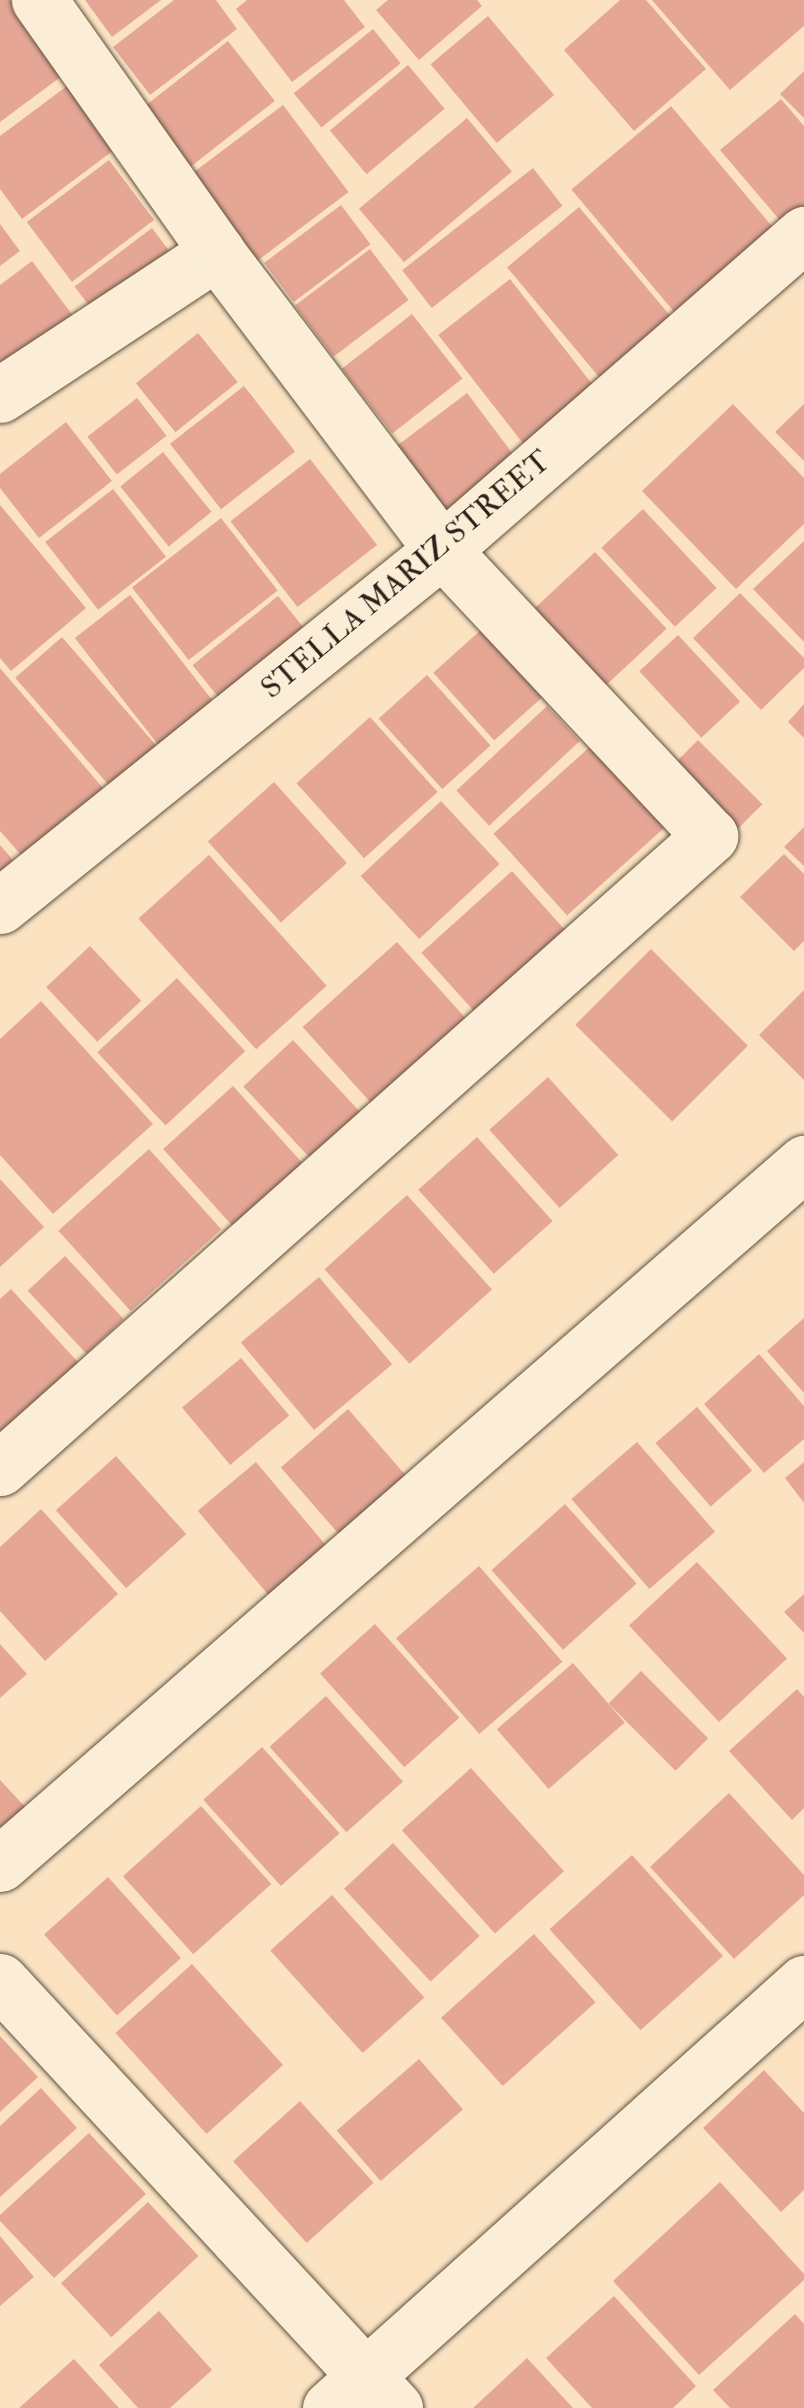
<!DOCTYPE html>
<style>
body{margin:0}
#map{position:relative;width:804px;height:2408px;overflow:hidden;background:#fbe3c2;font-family:"IM FELL Double Pica",serif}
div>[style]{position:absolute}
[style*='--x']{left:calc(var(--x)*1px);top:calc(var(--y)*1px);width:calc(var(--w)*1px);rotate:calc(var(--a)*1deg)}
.building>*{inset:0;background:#e5a695;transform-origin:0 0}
.roads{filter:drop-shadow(0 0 2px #5e5242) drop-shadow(0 0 2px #5e5242)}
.minor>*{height:55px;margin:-27.5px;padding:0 27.5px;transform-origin:27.5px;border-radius:27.5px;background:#fcedd7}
span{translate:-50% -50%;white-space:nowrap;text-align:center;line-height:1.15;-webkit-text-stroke:9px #fcedd7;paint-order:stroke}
.street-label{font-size:30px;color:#2a2118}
</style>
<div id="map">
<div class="building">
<div style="clip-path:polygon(0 0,17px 0,70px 70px,0 122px)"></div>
<div style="clip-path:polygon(85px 0,161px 0,112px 37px)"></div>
<div style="clip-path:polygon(174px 0,216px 0,237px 29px,150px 95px,113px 47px)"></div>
<div style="clip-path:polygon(247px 0,344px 0,365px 27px,292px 82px,236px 9px)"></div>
<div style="clip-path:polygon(388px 0,477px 0,482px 6px,419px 60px,376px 10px)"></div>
<div style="clip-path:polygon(620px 0,646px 0,706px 69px,634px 131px,564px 50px)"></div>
<div style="clip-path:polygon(652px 0,804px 0,804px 26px,730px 90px)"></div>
<div style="left:488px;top:16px;width:103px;height:75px;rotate:50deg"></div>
<div style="left:373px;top:29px;width:44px;height:102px;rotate:51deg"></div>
<div style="left:228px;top:41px;width:76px;height:106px;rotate:52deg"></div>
<div style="left:408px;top:65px;width:57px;height:102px;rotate:50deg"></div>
<div style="clip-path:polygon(804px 71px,804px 118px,780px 94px)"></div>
<div style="clip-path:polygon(67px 86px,114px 150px,22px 219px,0 189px,0 136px)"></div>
<div style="clip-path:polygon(781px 99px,804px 126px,804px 207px,783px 224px,720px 150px)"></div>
<div style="left:283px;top:105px;width:109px;height:121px;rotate:53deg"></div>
<div style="left:671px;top:106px;width:171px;height:130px;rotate:50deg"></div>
<div style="left:467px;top:118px;width:70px;height:141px;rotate:50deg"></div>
<div style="left:109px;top:160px;width:75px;height:103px;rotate:53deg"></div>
<div style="left:533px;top:168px;width:48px;height:166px;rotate:52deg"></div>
<div style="left:341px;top:205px;width:49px;height:96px;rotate:53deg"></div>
<div style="left:579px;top:207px;width:149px;height:94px;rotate:50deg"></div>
<div style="clip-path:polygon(0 224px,20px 251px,0 266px)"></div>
<div style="left:152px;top:228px;width:45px;height:97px;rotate:53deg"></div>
<div style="left:370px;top:249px;width:64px;height:94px;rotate:53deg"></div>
<div style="clip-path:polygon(32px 261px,77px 321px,0 379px,0 285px)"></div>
<div style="left:510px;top:279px;width:140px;height:91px;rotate:52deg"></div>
<div style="left:412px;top:314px;width:82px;height:89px;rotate:52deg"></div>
<div style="left:198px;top:333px;width:63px;height:80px;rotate:51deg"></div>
<div style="left:244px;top:386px;width:83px;height:94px;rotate:52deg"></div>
<div style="left:467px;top:393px;width:81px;height:89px;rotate:53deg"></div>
<div style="left:137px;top:398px;width:48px;height:63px;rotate:52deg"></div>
<div style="clip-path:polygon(733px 404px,804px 478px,804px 524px,736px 589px,642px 491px)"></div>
<div style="clip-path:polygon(804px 404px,804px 461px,775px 432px)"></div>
<div style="clip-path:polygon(66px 422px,112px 481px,39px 538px,0 488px,0 474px)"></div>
<div style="left:163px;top:452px;width:77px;height:55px;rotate:51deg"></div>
<div style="left:310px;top:459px;width:109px;height:101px;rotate:52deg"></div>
<div style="left:113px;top:489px;width:86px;height:86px;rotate:52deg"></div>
<div style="clip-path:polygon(0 505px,86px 608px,11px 671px,0 658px)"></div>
<div style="left:643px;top:509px;width:108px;height:57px;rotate:47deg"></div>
<div style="left:221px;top:518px;width:92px;height:113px;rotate:52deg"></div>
<div style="clip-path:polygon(804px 541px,804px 642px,753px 589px)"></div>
<div style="left:595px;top:552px;width:105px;height:102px;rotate:47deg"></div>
<div style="clip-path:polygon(740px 593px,804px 658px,804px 668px,761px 710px,693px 638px)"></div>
<div style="left:130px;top:595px;width:140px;height:70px;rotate:52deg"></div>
<div style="left:278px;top:596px;width:58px;height:110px;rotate:51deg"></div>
<div style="left:492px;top:620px;width:91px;height:79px;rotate:48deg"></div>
<div style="left:678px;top:635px;width:91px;height:53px;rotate:47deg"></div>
<div style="left:62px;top:637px;width:148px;height:62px;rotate:49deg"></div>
<div style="clip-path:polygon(0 668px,109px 795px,29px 864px,0 831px)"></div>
<div style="left:427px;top:675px;width:95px;height:65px;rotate:48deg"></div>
<div style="clip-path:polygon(804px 704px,804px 738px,788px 722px)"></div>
<div style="left:547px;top:706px;width:48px;height:124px;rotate:47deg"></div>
<div style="left:370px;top:717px;width:101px;height:99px;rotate:48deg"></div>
<div style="left:698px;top:740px;width:91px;height:50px;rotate:45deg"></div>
<div style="left:593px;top:744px;width:110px;height:134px;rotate:48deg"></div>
<div style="left:274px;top:782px;width:109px;height:89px;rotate:48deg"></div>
<div style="left:441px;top:801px;width:86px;height:110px;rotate:47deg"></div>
<div style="clip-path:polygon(804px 827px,804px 866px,784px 847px)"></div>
<div style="clip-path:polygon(0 845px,26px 875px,0 898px)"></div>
<div style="clip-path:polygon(784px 854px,804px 874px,804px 941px,794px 951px,740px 897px)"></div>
<div style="left:209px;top:855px;width:176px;height:95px;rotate:48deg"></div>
<div style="left:512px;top:871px;width:88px;height:122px;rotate:48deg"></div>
<div style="left:397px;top:942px;width:123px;height:127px;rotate:48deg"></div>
<div style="left:90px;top:946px;width:75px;height:60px;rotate:47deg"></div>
<div style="left:651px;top:949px;width:137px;height:107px;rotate:45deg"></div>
<div style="left:177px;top:978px;width:100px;height:109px;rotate:47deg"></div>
<div style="clip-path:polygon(804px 990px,804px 1080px,759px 1035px)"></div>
<div style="clip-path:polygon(41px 1001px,153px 1124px,53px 1214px,0 1155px,0 1039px)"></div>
<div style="left:293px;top:1040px;width:118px;height:68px;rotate:47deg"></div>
<div style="left:548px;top:1077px;width:105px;height:79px;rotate:48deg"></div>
<div style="left:233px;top:1086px;width:108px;height:94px;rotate:48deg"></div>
<div style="left:477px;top:1137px;width:113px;height:79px;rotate:48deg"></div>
<div style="left:149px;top:1149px;width:108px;height:122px;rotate:48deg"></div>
<div style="clip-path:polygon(0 1179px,44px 1227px,0 1267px)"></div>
<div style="left:407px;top:1195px;width:127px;height:111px;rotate:48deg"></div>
<div style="left:65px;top:1256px;width:86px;height:51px;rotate:47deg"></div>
<div style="left:319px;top:1277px;width:114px;height:102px;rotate:50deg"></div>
<div style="clip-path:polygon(11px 1289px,87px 1372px,0 1448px,0 1299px)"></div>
<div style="clip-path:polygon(804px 1318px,804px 1393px,767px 1351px)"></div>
<div style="clip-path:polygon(759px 1354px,804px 1406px,804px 1439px,764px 1473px,704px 1404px)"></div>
<div style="left:241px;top:1358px;width:75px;height:77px;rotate:50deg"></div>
<div style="left:697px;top:1407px;width:84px;height:55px;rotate:49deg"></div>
<div style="left:348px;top:1409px;width:103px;height:89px;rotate:49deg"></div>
<div style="left:637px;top:1442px;width:119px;height:87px;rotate:49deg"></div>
<div style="left:116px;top:1456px;width:105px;height:81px;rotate:48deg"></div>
<div style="left:256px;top:1462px;width:113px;height:76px;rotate:50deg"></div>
<div style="clip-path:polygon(804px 1462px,804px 1503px,785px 1478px)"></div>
<div style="left:565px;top:1504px;width:107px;height:99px;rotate:48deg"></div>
<div style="clip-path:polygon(41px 1509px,118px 1594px,45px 1661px,0 1611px,0 1547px)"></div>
<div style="left:697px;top:1562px;width:132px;height:93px;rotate:47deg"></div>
<div style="left:479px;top:1566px;width:127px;height:110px;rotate:49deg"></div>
<div style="clip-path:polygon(804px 1594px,804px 1633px,784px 1612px)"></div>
<div style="left:375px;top:1624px;width:126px;height:74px;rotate:48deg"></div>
<div style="clip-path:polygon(0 1644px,27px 1674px,0 1698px)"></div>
<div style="left:573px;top:1663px;width:79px;height:101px;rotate:49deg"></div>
<div style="left:641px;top:1671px;width:95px;height:46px;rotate:45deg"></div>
<div style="clip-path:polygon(797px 1689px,804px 1697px,804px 1808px,792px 1820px,729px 1751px)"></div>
<div style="left:326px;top:1696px;width:115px;height:76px;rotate:48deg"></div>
<div style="left:262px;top:1747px;width:116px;height:79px;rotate:48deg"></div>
<div style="left:471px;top:1768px;width:139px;height:93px;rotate:48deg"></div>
<div style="clip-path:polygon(0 1780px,29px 1811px,0 1838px)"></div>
<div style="clip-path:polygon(729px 1793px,804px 1875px,804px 1895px,734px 1959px,650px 1867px)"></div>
<div style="left:201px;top:1806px;width:105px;height:105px;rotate:48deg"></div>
<div style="left:393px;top:1843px;width:127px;height:67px;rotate:47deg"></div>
<div style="left:632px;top:1855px;width:136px;height:111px;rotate:48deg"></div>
<div style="left:108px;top:1877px;width:109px;height:86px;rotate:48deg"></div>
<div style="left:332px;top:1895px;width:138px;height:83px;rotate:48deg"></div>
<div style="left:534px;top:1934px;width:92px;height:125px;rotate:48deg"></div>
<div style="left:192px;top:1964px;width:136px;height:103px;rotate:48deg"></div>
<div style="clip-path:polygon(0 2036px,38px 2077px,0 2112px)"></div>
<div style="left:419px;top:2059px;width:67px;height:109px;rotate:49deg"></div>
<div style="clip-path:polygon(764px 2070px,804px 2113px,804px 2190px,781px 2212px,703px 2128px)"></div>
<div style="clip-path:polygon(41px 2088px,77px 2128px,0 2197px,0 2126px)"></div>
<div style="left:300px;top:2101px;width:110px;height:90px;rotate:48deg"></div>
<div style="clip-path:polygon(89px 2133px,146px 2194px,54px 2278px,0 2221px,0 2215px)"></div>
<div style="clip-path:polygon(720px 2182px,804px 2274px,804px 2280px,699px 2375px,613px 2281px)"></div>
<div style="left:148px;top:2202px;width:74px;height:119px;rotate:47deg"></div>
<div style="clip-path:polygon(0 2236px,34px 2277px,0 2306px)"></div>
<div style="clip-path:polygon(614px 2296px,696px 2386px,673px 2408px,592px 2408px,546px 2358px)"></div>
<div style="clip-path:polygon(159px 2311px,212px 2370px,170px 2408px,138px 2408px,99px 2365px)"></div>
<div style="clip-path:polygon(795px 2314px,804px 2324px,804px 2408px,730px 2408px,713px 2390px)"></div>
<div style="clip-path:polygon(527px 2358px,573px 2408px,473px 2408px)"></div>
<div style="clip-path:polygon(74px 2359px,119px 2408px,19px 2408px)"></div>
</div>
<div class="roads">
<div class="minor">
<div style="--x:0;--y:395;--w:260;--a:-33.4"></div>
<div style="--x:0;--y:906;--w:568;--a:-38.85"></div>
<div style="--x:442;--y:550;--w:481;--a:-41.1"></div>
<div style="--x:0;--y:1468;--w:951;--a:-41.67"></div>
<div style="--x:710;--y:836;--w:392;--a:-133.1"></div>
<div style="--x:442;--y:550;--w:373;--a:-127.1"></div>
<div style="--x:217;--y:252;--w:309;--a:-125.2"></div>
<div style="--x:0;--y:1864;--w:1067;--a:-41.08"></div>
<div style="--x:0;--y:1981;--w:582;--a:47.23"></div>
<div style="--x:330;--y:2408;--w:637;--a:-41.88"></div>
</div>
</div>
<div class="street-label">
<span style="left:406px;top:575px;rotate:-40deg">STELLA MARIZ STREET</span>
</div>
</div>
